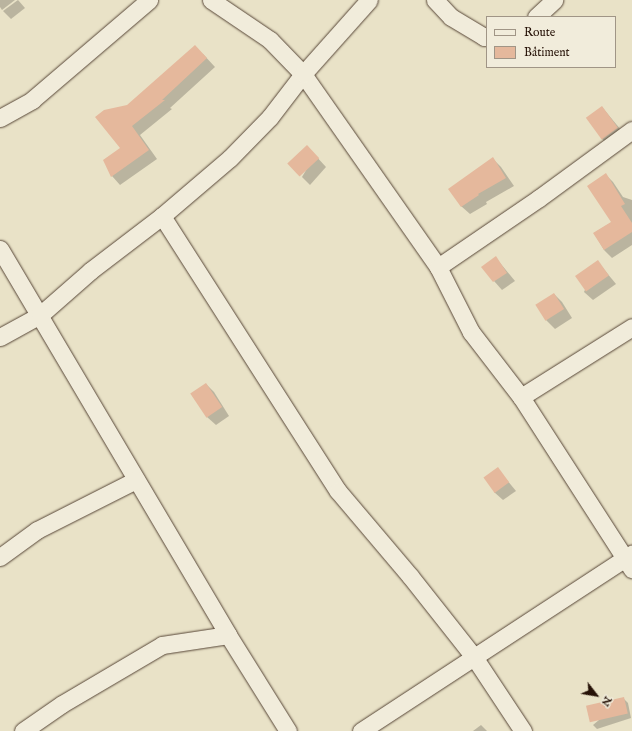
<!DOCTYPE html>
<meta charset="utf-8">
<style>
body{margin:0}
#map{position:relative;width:632px;height:731px;overflow:hidden;background:#e9e2c7;font-family:"IM FELL English",serif}
div>[style]{position:absolute}
[style*='--x']{left:calc(var(--x)*1px);top:calc(var(--y)*1px);width:calc(var(--w)*1px);rotate:calc(var(--a)*1deg)}
.shadow>*{inset:0;background:#0003}
.building>*{inset:0;background:#e5b89c;transform-origin:0 0}
.roads{filter:drop-shadow(0 0 1px #574637) drop-shadow(0 0 1px #574637)}
.street>*{height:17px;margin:-8.5px;padding:0 8.5px;transform-origin:8.5px;border-radius:8.5px;background:#f1ecdb}
span{translate:-50% -50%;white-space:nowrap;text-align:center;line-height:1.15;-webkit-text-stroke:4px #f1ecdb;paint-order:stroke}
.legend{position:absolute;left:486px;top:16px;width:130px;height:52px;box-sizing:border-box;background:#f1ecdb;border:1px solid #a09586;margin:0;padding:5px 7px;list-style:none;font-size:12px;color:#261207}
.legend li{display:flex;align-items:center;gap:8px;height:20px}
.legend b{width:20px;border:1px solid #a09586}
.north{position:absolute;left:576px;top:675px;width:40px;height:40px;-webkit-text-stroke:3px #f1ecdb;paint-order:stroke;rotate:121deg;font-size:11px;font-weight:700;line-height:16px;text-align:center;color:#261207}
.north::after{content:'';display:block;margin:auto;width:14px;height:18px;background:#261207;clip-path:polygon(50% 0,100% 100%,50% 72%,0 100%)}
</style>
<div id="map">
<div class="shadow">
<div style="clip-path:polygon(0 0,15px 0,2px 10px,0 7px)"></div>
<div style="clip-path:polygon(18px 0,25px 8px,11px 19px,3px 11px)"></div>
<div style="clip-path:polygon(203px 54px,215px 67px,170px 108px,172px 109px,140px 135px,157px 159px,120px 185px,112px 176px,121px 148px,127px 106px)"></div>
<div style="clip-path:polygon(602px 107px,626px 136px,611px 147px,602px 139px)"></div>
<div style="clip-path:polygon(315px 155px,326px 167px,310px 185px,302px 177px)"></div>
<div style="clip-path:polygon(493px 159px,501px 167px,514px 186px,486px 202px,487px 204px,470px 214px,461px 206px)"></div>
<div style="clip-path:polygon(605px 174px,613px 182px,623px 197px,632px 200px,632px 245px,612px 258px,604px 250px,594px 233px,612px 222px)"></div>
<div style="clip-path:polygon(496px 258px,515px 281px,502px 290px,494px 281px)"></div>
<div style="clip-path:polygon(598px 262px,616px 284px,593px 300px,584px 292px)"></div>
<div style="clip-path:polygon(554px 294px,562px 302px,572px 318px,555px 329px,546px 320px)"></div>
<div style="clip-path:polygon(206px 384px,214px 392px,229px 416px,216px 425px,207px 417px)"></div>
<div style="clip-path:polygon(497px 468px,516px 491px,503px 500px,494px 492px)"></div>
<div style="clip-path:polygon(624px 699px,628px 703px,631px 718px,597px 729px,593px 725px)"></div>
<div style="clip-path:polygon(481px 725px,487px 731px,473px 731px)"></div>
</div>
<div class="building">
<div style="clip-path:polygon(195px 45px,207px 58px,162px 100px,165px 100px,132px 126px,149px 150px,111px 177px,103px 160px,120px 148px,95px 117px,104px 110px,127px 105px)"></div>
<div style="left:602px;top:106px;width:27px;height:20px;rotate:54deg"></div>
<div style="left:307px;top:145px;width:18px;height:27px;rotate:47deg"></div>
<div style="clip-path:polygon(493px 157px,506px 178px,478px 194px,479px 195px,461px 207px,448px 189px)"></div>
<div style="clip-path:polygon(606px 173px,625px 204px,621px 206px,632px 223px,632px 232px,604px 250px,593px 233px,611px 222px,587px 186px)"></div>
<div style="clip-path:polygon(496px 256px,507px 273px,493px 282px,481px 267px)"></div>
<div style="left:598px;top:260px;width:19px;height:28px;rotate:55deg"></div>
<div style="left:554px;top:293px;width:19px;height:22px;rotate:58deg"></div>
<div style="left:206px;top:383px;width:29px;height:19px;rotate:56deg"></div>
<div style="left:498px;top:467px;width:19px;height:18px;rotate:54deg"></div>
<div style="left:624px;top:697px;width:17px;height:39px;rotate:77deg"></div>
</div>
<div class="roads">
<div class="street">
<div style="--x:211;--y:0;--w:71;--a:34.1"></div>
<div style="--x:270;--y:40;--w:47;--a:45.9"></div>
<div style="--x:303;--y:74;--w:236;--a:55"></div>
<div style="--x:438;--y:267;--w:73;--a:63.1"></div>
<div style="--x:471;--y:332;--w:82;--a:52.4"></div>
<div style="--x:521;--y:397;--w:205;--a:57.2"></div>
<div style="--x:435;--y:0;--w:23;--a:47"></div>
<div style="--x:451;--y:17;--w:39;--a:31"></div>
<div style="--x:484;--y:37;--w:3;--a:-18"></div>
<div style="--x:536;--y:17;--w:25;--a:-43"></div>
<div style="--x:0;--y:118;--w:37;--a:-29"></div>
<div style="--x:32;--y:100;--w:154;--a:-40.5"></div>
<div style="--x:162;--y:216;--w:326;--a:57.4"></div>
<div style="--x:338;--y:491;--w:111;--a:49.7"></div>
<div style="--x:410;--y:576;--w:103;--a:51.7"></div>
<div style="--x:474;--y:657;--w:89;--a:56.5"></div>
<div style="--x:0;--y:249;--w:448;--a:59.4"></div>
<div style="--x:228;--y:635;--w:113;--a:58"></div>
<div style="--x:438;--y:267;--w:122;--a:-34.3"></div>
<div style="--x:539;--y:198;--w:115;--a:-36.2"></div>
<div style="--x:0;--y:337;--w:46;--a:-28.8"></div>
<div style="--x:40;--y:315;--w:67;--a:-41.3"></div>
<div style="--x:90;--y:271;--w:91;--a:-37.4"></div>
<div style="--x:162;--y:216;--w:89;--a:-40.5"></div>
<div style="--x:230;--y:158;--w:57;--a:-45.7"></div>
<div style="--x:270;--y:117;--w:54;--a:-52.5"></div>
<div style="--x:303;--y:74;--w:99;--a:-48.3"></div>
<div style="--x:521;--y:397;--w:131;--a:-32.2"></div>
<div style="--x:0;--y:557;--w:46;--a:-36.1"></div>
<div style="--x:37;--y:530;--w:111;--a:-26.8"></div>
<div style="--x:23;--y:731;--w:47;--a:-34.7"></div>
<div style="--x:62;--y:704;--w:116;--a:-30.5"></div>
<div style="--x:162;--y:645;--w:67;--a:-8.6"></div>
<div style="--x:361;--y:731;--w:324;--a:-33.2"></div>
</div>
</div>
<ul class="legend">
<li><b style="height:5px;background:#f1ecdb"></b>Route</li>
<li><b style="height:11px;background:#e5b89c"></b>Bâtiment</li>
</ul>
<div class="north">N</div>
</div>
